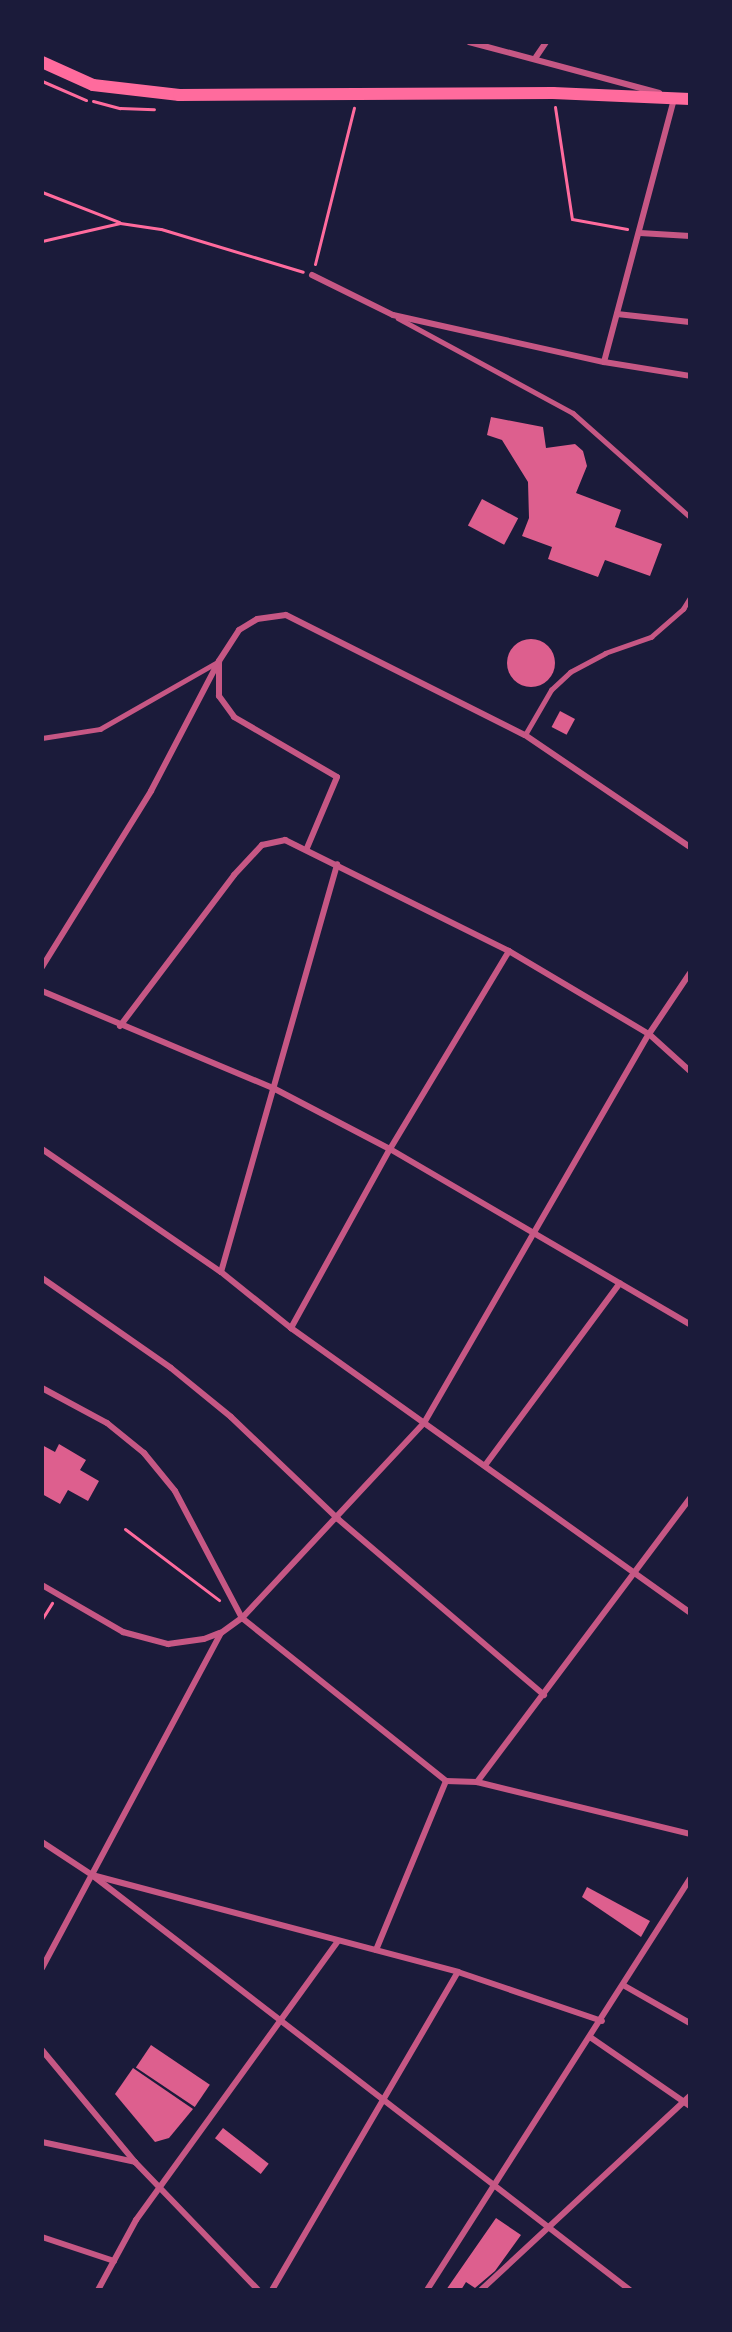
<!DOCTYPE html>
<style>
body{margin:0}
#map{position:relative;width:732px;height:2332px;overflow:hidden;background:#1b1b3a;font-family:"Fira Sans",sans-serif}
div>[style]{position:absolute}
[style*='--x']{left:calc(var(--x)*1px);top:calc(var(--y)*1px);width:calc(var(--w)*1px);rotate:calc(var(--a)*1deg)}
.building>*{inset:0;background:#dd5f8e;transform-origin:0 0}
.round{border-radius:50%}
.path>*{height:3px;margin:-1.5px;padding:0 1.5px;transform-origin:1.5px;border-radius:1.5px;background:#ff6b9d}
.service>*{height:4.5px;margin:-2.25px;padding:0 2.25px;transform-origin:2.25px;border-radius:2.25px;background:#c65784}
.minor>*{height:6px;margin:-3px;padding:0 3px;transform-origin:3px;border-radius:3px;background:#c65784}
.secondary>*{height:12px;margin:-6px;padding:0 6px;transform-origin:6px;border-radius:6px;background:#ff6b9d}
span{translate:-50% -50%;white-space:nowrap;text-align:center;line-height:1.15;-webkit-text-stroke:6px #1b1b3a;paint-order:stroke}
.frame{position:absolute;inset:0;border:44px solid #1b1b3a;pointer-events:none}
</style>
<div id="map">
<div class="building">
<div style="clip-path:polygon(491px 417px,543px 427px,546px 448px,575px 444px,583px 451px,587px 466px,576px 493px,621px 510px,615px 527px,662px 544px,650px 576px,605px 560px,598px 577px,548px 559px,552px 547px,522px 536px,529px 518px,528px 482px,502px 440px,487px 435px)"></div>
<div style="left:482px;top:499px;width:41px;height:30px;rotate:28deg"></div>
<div class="round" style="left:507px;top:639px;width:48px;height:48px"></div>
<div style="left:560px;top:711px;width:17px;height:18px;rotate:28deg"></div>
<div style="clip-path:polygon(59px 1444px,86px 1460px,80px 1470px,99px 1481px,88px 1501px,68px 1490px,60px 1504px,42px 1494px,42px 1445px,55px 1452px)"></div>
<div style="clip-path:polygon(587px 1887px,650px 1921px,641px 1937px,582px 1897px)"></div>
<div style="left:151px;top:2045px;width:71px;height:27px;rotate:34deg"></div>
<div style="clip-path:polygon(133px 2068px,193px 2109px,169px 2138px,155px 2142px,115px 2094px)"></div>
<div style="left:223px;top:2128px;width:58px;height:13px;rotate:38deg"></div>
<div style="clip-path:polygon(496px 2218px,521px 2235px,495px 2271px,475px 2288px,466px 2282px,461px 2290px,446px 2290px)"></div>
</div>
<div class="path">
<div style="--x:42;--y:81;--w:48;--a:23.4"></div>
<div style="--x:93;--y:101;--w:28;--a:15"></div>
<div style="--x:120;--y:108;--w:34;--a:2"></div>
<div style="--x:555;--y:107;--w:113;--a:81.4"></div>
<div style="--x:572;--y:219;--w:56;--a:10.3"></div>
<div style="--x:42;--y:192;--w:83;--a:21.3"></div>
<div style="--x:42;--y:241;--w:80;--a:-13"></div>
<div style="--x:120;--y:223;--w:41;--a:8.3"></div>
<div style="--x:161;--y:229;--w:148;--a:16.8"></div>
<div style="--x:315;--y:264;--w:161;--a:-76"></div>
<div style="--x:125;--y:1529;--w:118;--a:37.1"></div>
<div style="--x:42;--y:1619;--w:19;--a:-58"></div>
</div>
<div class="service">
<div style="--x:398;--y:318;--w:199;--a:28.5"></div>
<div style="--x:573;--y:413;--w:157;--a:41.6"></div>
<div style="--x:525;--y:735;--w:52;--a:-60"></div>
<div style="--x:551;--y:690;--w:26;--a:-43"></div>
<div style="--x:570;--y:672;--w:40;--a:-28"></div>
<div style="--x:605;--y:653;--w:49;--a:-19.2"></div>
<div style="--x:651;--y:637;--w:43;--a:-41.2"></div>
<div style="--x:683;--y:609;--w:13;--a:-58"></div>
<div style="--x:42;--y:738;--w:59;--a:-8.8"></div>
<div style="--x:100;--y:729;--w:137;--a:-29.7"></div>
</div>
<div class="minor">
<div style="--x:469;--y:42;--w:197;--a:15"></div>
<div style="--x:536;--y:57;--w:18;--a:-56"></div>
<div style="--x:640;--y:233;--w:50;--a:3.4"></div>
<div style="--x:312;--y:275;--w:90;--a:26.3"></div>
<div style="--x:393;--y:315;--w:216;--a:12.6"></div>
<div style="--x:604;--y:362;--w:87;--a:9.2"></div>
<div style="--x:617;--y:314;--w:73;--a:6.3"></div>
<div style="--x:604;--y:362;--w:273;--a:-75.1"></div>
<div style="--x:219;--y:663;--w:33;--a:90"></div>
<div style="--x:219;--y:696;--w:26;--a:54"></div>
<div style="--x:234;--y:717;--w:119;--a:30.2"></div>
<div style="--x:337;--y:777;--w:77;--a:112.9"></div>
<div style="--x:42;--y:967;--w:207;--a:-58.2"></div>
<div style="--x:151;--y:791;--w:147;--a:-62.4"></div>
<div style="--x:219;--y:661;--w:37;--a:-57"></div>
<div style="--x:239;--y:630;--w:21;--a:-31"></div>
<div style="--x:257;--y:619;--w:29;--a:-8"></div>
<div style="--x:286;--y:615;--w:267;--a:26.7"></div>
<div style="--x:525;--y:735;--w:199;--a:34.2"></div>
<div style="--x:42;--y:991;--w:253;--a:22.8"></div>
<div style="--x:275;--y:1089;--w:130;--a:27.6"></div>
<div style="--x:390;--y:1149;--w:347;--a:30.3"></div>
<div style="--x:120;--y:1026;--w:189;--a:-52.9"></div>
<div style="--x:234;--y:875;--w:41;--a:-47"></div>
<div style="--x:262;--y:845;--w:24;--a:-12"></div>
<div style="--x:285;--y:840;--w:250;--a:26.4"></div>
<div style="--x:509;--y:951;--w:163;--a:30.7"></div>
<div style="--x:649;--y:1034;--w:55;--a:42.1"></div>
<div style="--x:42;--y:1149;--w:217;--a:34.5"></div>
<div style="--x:221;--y:1272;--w:90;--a:38.7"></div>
<div style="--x:291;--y:1328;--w:490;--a:35.5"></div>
<div style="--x:221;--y:1272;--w:424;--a:-74.1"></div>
<div style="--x:42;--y:1278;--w:157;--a:34.9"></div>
<div style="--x:171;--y:1368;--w:77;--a:39.2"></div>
<div style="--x:231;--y:1417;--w:148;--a:43.6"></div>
<div style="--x:338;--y:1519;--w:271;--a:40.5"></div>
<div style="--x:291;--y:1328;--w:205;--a:-61.1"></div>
<div style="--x:390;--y:1149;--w:231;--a:-59"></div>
<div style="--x:42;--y:1388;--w:74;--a:28.3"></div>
<div style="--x:107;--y:1423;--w:48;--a:39"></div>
<div style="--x:144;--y:1453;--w:49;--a:50.8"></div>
<div style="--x:175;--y:1491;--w:144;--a:62.2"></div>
<div style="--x:242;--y:1618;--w:261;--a:38.6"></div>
<div style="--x:446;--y:1781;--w:31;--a:2"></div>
<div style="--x:477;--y:1782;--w:219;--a:13.7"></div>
<div style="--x:486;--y:1464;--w:225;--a:-53.5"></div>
<div style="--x:42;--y:1585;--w:94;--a:30.1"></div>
<div style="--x:123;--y:1632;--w:47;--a:14.9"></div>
<div style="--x:168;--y:1644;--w:36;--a:-8"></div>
<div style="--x:204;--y:1639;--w:17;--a:-21"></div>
<div style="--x:477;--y:1782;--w:355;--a:-53.1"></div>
<div style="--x:42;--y:1842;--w:60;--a:33.4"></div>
<div style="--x:92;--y:1875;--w:379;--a:14.8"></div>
<div style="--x:458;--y:1972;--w:152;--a:18.8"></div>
<div style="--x:92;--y:1875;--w:679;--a:37.65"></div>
<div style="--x:376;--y:1950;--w:183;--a:-67.5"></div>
<div style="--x:42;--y:1968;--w:380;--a:-61.9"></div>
<div style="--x:221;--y:1633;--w:26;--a:-36"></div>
<div style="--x:242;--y:1618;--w:267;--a:-47"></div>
<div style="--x:424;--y:1423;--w:449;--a:-60"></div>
<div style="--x:649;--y:1034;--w:73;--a:-56.1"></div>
<div style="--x:623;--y:1985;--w:77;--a:29.6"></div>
<div style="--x:590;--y:2037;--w:121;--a:34.6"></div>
<div style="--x:42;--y:2050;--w:146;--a:50.3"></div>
<div style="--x:135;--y:2162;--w:178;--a:46.1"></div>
<div style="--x:42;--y:2142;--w:95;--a:12.1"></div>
<div style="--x:42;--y:2237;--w:76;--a:18.4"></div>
<div style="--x:98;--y:2290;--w:80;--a:-61.5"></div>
<div style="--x:136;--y:2220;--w:343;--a:-54.1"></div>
<div style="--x:272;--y:2290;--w:368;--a:-59.7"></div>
<div style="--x:427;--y:2290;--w:488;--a:-57.4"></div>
<div style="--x:481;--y:2290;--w:285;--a:-42.9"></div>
</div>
<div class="secondary">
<div style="--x:42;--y:62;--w:56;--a:24.3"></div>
<div style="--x:93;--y:85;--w:87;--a:6.6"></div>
<div style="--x:179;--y:95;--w:374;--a:-0.3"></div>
<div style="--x:553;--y:93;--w:137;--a:2.5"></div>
</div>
<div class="frame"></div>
</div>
